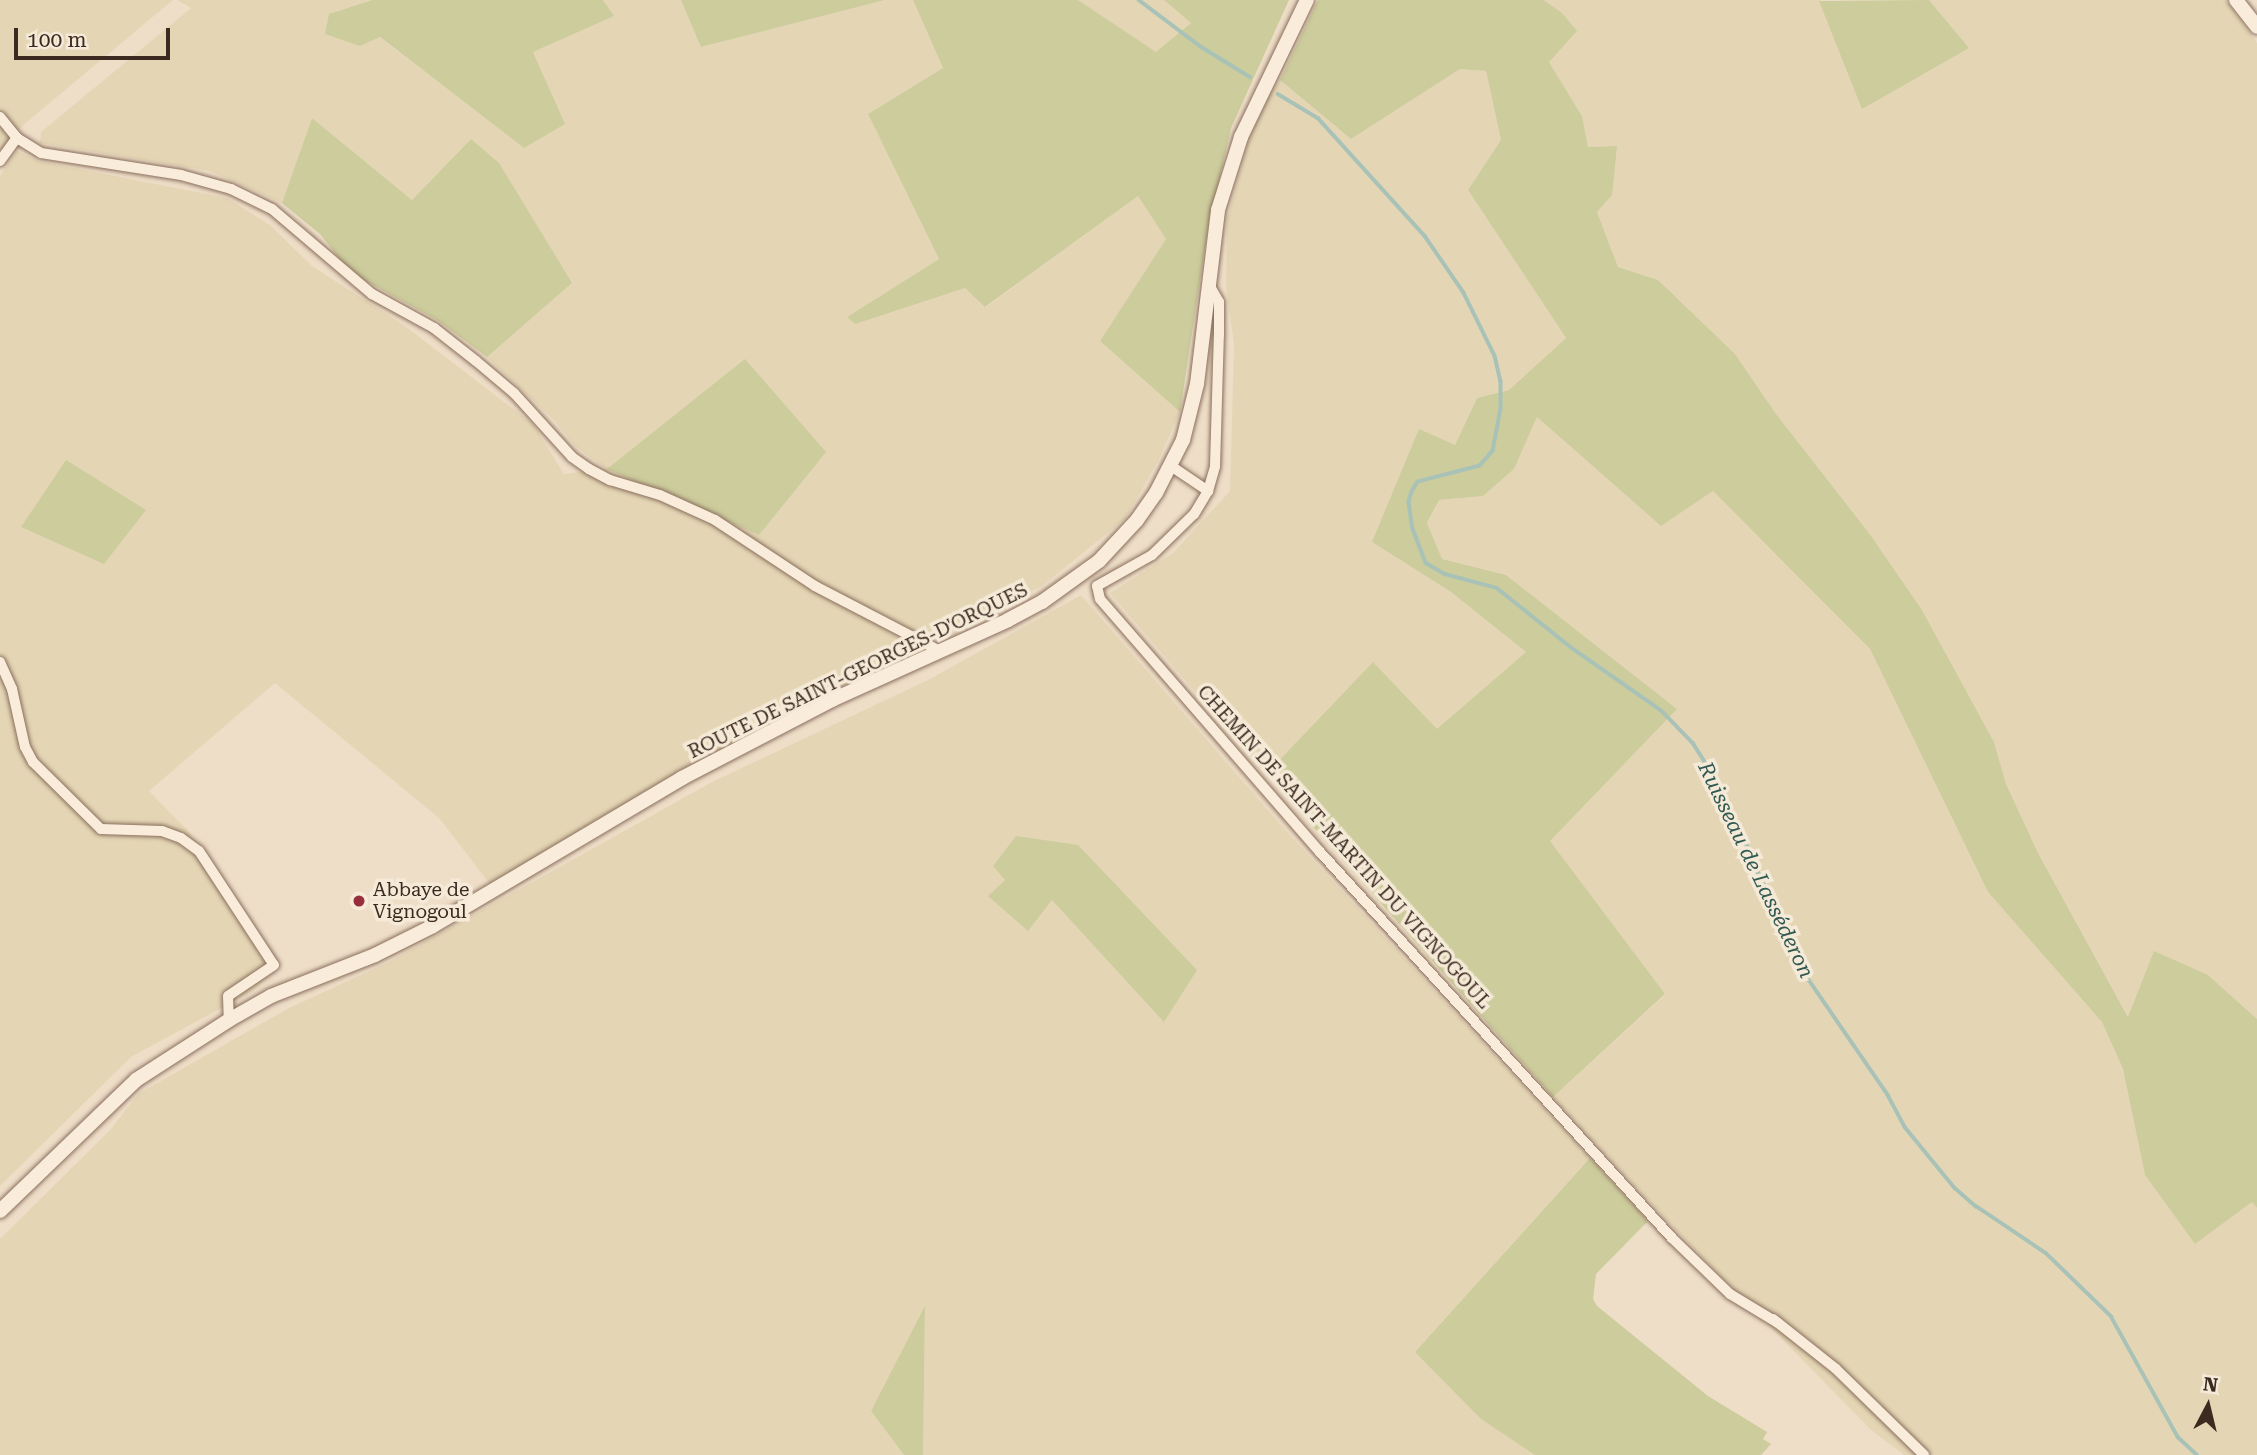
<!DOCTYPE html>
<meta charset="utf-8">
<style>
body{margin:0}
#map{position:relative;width:2257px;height:1455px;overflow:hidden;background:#eedec8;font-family:"Roboto Serif",serif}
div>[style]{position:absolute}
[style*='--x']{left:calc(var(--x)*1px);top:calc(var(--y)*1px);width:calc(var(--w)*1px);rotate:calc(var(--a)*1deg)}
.farmland>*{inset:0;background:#e4d6b5}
.green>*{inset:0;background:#cccc9c}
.stream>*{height:3.5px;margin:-1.75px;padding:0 1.75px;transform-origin:1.75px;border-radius:1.75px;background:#a9c2b7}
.roads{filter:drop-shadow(0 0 2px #8a6f5d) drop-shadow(0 0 2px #8a6f5d)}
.street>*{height:10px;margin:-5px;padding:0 5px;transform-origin:5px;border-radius:5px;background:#f9ecdb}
.secondary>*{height:14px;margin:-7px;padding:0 7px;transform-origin:7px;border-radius:7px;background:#f9ecdb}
.dots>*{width:19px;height:19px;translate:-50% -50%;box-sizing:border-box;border:4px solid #f5e9d7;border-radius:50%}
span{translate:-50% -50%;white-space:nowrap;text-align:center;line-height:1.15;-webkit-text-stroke:7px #f5e9d7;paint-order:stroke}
.street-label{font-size:19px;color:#3b2a20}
.poi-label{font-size:19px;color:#3b2a20}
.left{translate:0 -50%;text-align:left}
.water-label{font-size:21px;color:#305a52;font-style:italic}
.north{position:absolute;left:2173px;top:1371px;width:70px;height:70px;-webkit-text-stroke:5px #f5e9d7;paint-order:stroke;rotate:7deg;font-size:19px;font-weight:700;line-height:28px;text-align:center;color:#3b2a20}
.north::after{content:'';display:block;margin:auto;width:24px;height:32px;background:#3b2a20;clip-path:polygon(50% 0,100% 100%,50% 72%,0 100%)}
.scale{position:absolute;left:14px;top:28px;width:156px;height:32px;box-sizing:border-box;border:4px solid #3b2a20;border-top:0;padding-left:9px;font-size:21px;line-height:24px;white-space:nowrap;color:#3b2a20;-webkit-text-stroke:5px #f5e9d7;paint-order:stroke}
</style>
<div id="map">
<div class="farmland">
<div style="clip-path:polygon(0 0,173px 0,22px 126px,0 151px)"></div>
<div style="clip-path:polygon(177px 0,372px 0,329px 14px,379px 37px,524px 148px,564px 124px,533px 52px,613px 16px,603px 0,681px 0,702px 47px,885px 0,913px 0,943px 68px,868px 114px,939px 259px,847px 317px,855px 323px,965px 288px,986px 307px,1138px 196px,1166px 239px,1100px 341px,1180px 412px,1158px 461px,1125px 519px,1042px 586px,930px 640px,680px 772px,490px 884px,439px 818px,275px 683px,149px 791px,190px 833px,281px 965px,251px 992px,131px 1057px,0 1186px,0 176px,17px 151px,38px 161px,227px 198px,270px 225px,312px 266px,405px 326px,533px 424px,564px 474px,606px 469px,575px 446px,554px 420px,487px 357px,572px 283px,471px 139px,412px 200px,312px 118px,282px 203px,210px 171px,40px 143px,41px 132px,191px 8px)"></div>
<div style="clip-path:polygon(1078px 0,1164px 0,1191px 23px,1156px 53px)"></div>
<div style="clip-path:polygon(1544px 0,1820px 0,1969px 48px,1929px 0,2225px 0,2257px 43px,2257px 1019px,2208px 975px,2129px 1018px,2038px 853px,2006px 784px,1994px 742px,1922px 610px,1869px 533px,1776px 414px,1735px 354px,1658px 280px,1618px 267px,1597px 212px,1617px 146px,1588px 147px,1582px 116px,1549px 62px,1562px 13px)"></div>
<div style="clip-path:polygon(1460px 69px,1486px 71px,1501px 140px,1468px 190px,1566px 338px,1509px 390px,1477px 398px,1455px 445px,1372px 542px,1451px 592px,1526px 652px,1437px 730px,1373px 662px,1266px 774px,1110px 593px,1173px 553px,1230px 491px,1234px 345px,1226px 286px,1227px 219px,1251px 132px,1267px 99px,1280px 80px,1351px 139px)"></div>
<div style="clip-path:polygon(1537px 417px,1661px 526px,1713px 491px,1870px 649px,1988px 892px,2102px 1022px,2123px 1069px,2145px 1175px,2195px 1243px,2252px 1202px,2257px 1208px,2257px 1455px,1904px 1455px,1870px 1429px,1673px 1227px,1553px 1097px,1665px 995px,1549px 841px,1677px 709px,1506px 575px,1442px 559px,1427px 524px,1439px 500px,1483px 496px,1514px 469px)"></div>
<div style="clip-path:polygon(evenodd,1081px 595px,1286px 831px,1590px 1158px,1415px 1352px,1535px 1455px,923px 1455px,925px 1308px,871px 1411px,904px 1455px,0 1455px,0 1239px,110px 1130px,138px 1094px,289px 1008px,389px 962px,712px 782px,930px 679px,1081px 595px,1078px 845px,1164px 1021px,1052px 899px,988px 896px,1005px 880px,1078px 845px)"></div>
</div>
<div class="green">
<div style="clip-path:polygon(372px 0,603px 0,614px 16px,533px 52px,565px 124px,524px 148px,380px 37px,360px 46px,325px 34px,329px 14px)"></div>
<div style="clip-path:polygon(681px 0,885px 0,701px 47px)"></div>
<div style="clip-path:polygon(913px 0,1078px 0,1156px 52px,1191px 23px,1164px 0,1289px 0,1231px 128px,1207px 234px,1180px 412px,1100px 341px,1166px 239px,1138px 196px,985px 307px,965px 288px,855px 324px,847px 317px,939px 259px,868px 114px,943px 68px)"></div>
<div style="clip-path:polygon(1318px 0,1544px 0,1562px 13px,1577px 31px,1549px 62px,1582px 116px,1588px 147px,1617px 146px,1612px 195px,1597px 212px,1618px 267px,1658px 280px,1735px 354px,1776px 414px,1869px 533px,1922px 610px,1994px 742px,2006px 784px,2038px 853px,2128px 1017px,2154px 951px,2208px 975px,2257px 1019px,2257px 1208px,2252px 1202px,2195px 1244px,2145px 1175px,2123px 1069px,2102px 1022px,1988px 892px,1870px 649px,1713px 491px,1661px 526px,1537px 417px,1514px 469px,1483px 496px,1439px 500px,1427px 523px,1442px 559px,1506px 575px,1677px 709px,1550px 841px,1665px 994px,1553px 1097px,1266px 774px,1373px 662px,1437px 729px,1526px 652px,1451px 592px,1372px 542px,1419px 429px,1455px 445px,1477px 398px,1509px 390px,1566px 338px,1468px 190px,1501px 140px,1486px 71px,1460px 69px,1351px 139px,1280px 80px)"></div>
<div style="clip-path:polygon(1929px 0,1969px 48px,1862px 109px,1819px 1px)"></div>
<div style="clip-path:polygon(312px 118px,412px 200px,471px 139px,499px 163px,572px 283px,487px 357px,437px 320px,364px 280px,342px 262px,320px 234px,282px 203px)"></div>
<div style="clip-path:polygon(745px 359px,826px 452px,759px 535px,607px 469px)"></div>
<div style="clip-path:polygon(66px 460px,146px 510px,104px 564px,21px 527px)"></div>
<div style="clip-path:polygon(1016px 836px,1078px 845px,1197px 970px,1164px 1022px,1052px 900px,1028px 931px,988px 896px,1005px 880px,993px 866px)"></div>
<div style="clip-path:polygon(1590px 1158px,1648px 1221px,1596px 1274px,1593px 1299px,1597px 1306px,1708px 1396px,1767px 1432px,1763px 1439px,1771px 1444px,1761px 1455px,1535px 1455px,1481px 1419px,1415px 1352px)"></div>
<div style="clip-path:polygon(925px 1306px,923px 1455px,904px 1455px,871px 1411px)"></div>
</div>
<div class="stream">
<div style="--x:1139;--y:0;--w:76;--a:37"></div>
<div style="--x:1200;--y:46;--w:59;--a:31.8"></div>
<div style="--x:1278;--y:94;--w:47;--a:31"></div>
<div style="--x:1318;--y:118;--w:159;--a:47.8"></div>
<div style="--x:1425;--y:236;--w:69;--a:55.6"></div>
<div style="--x:1464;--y:293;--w:70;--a:63.8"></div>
<div style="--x:1495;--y:356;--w:26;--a:77"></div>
<div style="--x:1501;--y:381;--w:28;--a:90"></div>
<div style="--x:1501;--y:409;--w:43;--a:100.8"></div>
<div style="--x:1493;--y:451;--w:20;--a:131"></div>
<div style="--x:1480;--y:466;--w:64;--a:165.5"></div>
<div style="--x:1418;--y:482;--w:12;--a:121"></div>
<div style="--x:1412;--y:492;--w:10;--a:107"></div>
<div style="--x:1409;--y:502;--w:27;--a:82"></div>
<div style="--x:1413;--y:529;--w:36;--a:69"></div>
<div style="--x:1426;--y:563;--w:22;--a:30"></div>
<div style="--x:1445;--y:574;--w:54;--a:15.1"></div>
<div style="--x:1497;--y:588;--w:96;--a:38.7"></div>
<div style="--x:1572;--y:648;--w:108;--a:34.9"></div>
<div style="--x:1661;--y:710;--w:46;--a:45.9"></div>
<div style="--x:1693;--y:743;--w:43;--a:57.4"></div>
<div style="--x:1716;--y:779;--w:60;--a:64.3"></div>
<div style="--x:1742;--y:833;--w:139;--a:67.1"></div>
<div style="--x:1796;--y:961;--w:163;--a:55.5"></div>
<div style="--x:1888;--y:1095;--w:36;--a:62"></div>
<div style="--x:1905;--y:1127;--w:79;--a:50.7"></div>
<div style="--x:1955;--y:1188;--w:28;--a:41"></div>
<div style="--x:1976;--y:1206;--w:84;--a:33.9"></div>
<div style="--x:2046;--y:1253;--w:91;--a:44.1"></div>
<div style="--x:2111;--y:1316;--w:138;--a:61"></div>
<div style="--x:2178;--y:1437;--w:26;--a:43"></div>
</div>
<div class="roads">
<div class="street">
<div style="--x:0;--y:117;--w:27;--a:51"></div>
<div style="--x:17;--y:138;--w:28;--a:32"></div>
<div style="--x:41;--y:153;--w:142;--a:8.9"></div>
<div style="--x:181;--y:175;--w:52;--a:15.6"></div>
<div style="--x:231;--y:189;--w:46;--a:26"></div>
<div style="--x:272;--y:209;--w:131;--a:40.4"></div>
<div style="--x:372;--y:294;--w:71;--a:28.7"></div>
<div style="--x:434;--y:328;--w:53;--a:38.2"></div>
<div style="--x:476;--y:361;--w:50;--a:40.1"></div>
<div style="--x:514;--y:393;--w:86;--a:47.8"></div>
<div style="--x:572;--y:457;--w:21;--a:35"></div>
<div style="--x:589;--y:469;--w:24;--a:28"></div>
<div style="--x:610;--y:480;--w:52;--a:16.7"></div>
<div style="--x:660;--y:495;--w:60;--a:24.4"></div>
<div style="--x:715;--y:520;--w:120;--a:33.4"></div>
<div style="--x:815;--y:586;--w:141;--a:27.5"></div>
<div style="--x:0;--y:161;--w:29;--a:-54"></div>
<div style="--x:1171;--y:466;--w:45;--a:34"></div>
<div style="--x:1208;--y:491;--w:27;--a:121"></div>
<div style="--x:1194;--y:514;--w:59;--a:135.7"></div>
<div style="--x:1152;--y:555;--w:63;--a:150.6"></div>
<div style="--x:1097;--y:586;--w:13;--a:77"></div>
<div style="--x:1100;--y:599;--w:335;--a:49"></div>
<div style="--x:1320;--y:852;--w:522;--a:47.64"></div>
<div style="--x:1672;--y:1238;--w:81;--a:44"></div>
<div style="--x:1730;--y:1294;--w:56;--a:31.1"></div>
<div style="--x:1208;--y:491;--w:26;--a:-74"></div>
<div style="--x:1215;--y:466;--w:131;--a:-88.3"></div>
<div style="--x:1219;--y:335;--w:33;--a:-90"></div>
<div style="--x:1219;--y:302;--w:20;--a:-120"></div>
<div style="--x:0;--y:662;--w:30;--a:66"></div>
<div style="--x:12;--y:689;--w:59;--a:77.4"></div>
<div style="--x:25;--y:747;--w:17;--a:62"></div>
<div style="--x:33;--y:762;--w:95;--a:44.6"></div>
<div style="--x:101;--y:829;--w:61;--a:1.9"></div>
<div style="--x:162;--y:831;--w:20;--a:20"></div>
<div style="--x:181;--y:838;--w:22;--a:36"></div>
<div style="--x:199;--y:851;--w:136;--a:56.7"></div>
<div style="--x:274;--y:965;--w:55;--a:146"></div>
<div style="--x:228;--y:996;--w:24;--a:88"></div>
<div style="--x:1773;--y:1319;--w:80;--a:38.4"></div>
<div style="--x:1836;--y:1369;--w:123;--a:44.3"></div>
</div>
<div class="secondary">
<div style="--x:2236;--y:0;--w:34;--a:52"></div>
<div style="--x:0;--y:1211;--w:189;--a:-43.9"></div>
<div style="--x:136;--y:1080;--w:111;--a:-32.8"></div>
<div style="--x:229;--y:1020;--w:48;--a:-29.7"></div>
<div style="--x:271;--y:996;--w:112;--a:-21.5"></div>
<div style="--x:375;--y:955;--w:65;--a:-26.6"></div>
<div style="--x:433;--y:926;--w:290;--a:-30.7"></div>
<div style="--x:682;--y:778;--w:169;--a:-27.5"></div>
<div style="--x:832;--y:700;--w:193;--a:-24.4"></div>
<div style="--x:1008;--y:620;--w:38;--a:-28"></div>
<div style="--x:1042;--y:602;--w:70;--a:-35.7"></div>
<div style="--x:1099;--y:561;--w:56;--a:-47.2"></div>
<div style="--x:1137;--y:520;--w:33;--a:-55"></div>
<div style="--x:1156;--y:493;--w:59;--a:-63"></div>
<div style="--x:1183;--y:440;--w:58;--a:-76"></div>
<div style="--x:1197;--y:384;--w:175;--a:-83.1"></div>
<div style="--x:1218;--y:210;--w:77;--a:-72.5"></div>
<div style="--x:1241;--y:137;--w:152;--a:-64.3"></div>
</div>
</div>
<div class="dots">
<div style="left:359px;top:901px;background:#982e3c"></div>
</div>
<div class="street-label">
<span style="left:858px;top:671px;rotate:-26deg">ROUTE DE SAINT-GEORGES-D'ORQUES</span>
<span style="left:1344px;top:847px;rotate:48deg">CHEMIN DE SAINT-MARTIN DU VIGNOGOUL</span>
</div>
<div class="poi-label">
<span class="left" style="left:373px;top:901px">Abbaye de<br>Vignogoul</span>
</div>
<div class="water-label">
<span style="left:1756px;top:870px;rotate:64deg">Ruisseau de Lasséderon</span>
</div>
<div class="north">N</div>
<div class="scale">100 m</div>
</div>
